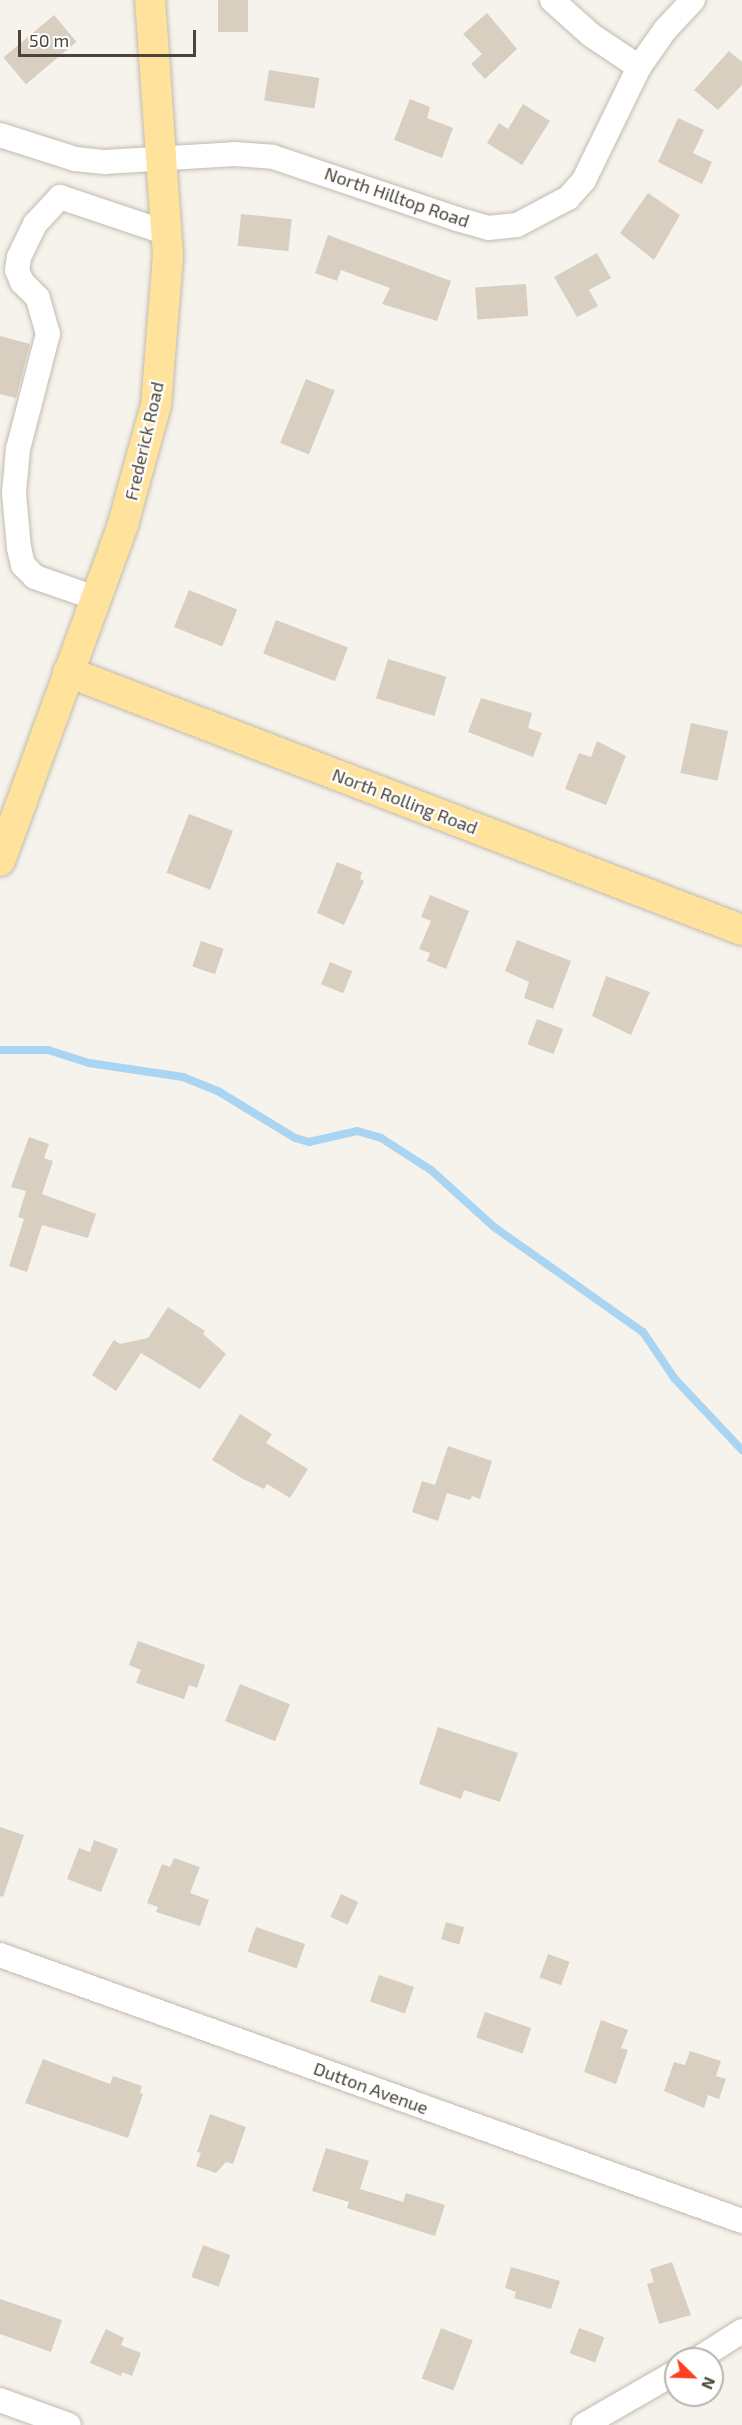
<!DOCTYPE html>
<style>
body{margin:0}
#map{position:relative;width:742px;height:2425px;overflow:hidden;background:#f6f3ec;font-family:"Exo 2",sans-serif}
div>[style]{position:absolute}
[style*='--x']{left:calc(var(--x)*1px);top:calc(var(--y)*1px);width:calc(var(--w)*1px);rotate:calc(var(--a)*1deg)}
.stream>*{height:8px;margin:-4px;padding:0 4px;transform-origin:4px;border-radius:4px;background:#a9d4f2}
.building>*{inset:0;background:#d8cfc1;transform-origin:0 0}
.roads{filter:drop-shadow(0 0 2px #c2bbae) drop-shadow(0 0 2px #c2bbae)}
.minor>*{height:24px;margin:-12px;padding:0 12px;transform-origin:12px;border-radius:12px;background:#fff}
.major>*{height:30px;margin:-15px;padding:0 15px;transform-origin:15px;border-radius:15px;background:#ffe39c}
span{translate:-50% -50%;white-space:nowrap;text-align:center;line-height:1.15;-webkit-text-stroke:4.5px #fff;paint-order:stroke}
.street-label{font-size:18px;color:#4b4439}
.north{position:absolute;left:664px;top:2347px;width:60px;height:60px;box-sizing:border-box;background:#fff;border:2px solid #b7b4b0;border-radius:50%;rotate:113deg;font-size:16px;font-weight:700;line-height:24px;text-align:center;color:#4b4439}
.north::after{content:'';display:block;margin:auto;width:21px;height:27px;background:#fc3f1d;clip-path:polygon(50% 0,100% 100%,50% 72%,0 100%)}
.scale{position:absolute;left:18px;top:30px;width:178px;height:27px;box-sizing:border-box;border:3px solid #4b4439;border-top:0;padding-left:8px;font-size:18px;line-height:21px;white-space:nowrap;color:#4b4439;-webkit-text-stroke:4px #fff;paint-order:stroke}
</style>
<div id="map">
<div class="stream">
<div style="--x:0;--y:1050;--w:48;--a:0"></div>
<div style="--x:48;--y:1050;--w:43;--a:17.6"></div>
<div style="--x:89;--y:1063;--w:95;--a:8.5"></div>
<div style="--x:183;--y:1077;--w:38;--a:22"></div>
<div style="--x:218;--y:1091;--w:90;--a:31.4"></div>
<div style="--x:295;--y:1138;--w:15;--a:16"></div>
<div style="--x:309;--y:1142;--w:49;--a:-12.9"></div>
<div style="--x:357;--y:1131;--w:25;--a:16"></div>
<div style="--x:381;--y:1138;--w:59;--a:32.6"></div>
<div style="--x:431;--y:1170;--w:85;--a:42.1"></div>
<div style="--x:494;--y:1227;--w:182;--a:35.2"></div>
<div style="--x:643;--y:1332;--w:57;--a:55.8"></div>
<div style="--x:675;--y:1379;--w:98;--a:46.7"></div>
</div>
<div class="building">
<div style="left:218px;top:0;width:30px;height:32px"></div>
<div style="clip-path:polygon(487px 13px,517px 49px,485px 79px,471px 64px,482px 54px,463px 34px)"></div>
<div style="left:54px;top:15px;width:35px;height:66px;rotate:50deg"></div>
<div style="clip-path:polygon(729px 51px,742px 62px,742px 85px,718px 110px,694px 90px)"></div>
<div style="left:269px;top:70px;width:51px;height:31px;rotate:9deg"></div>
<div style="clip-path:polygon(410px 99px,430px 107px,427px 118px,453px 128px,442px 158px,394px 140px)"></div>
<div style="clip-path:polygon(523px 104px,550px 121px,522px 165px,487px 143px,499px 123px,508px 129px)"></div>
<div style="clip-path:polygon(678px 118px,704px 130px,693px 153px,712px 162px,702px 184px,658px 162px)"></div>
<div style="clip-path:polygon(648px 193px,680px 215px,654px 260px,620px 233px)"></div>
<div style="left:241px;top:214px;width:51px;height:32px;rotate:6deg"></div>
<div style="clip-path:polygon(328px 235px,451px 281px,437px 321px,382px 304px,390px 288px,341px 270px,337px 281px,315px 273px)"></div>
<div style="clip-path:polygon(597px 253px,611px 278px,589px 290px,598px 306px,577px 317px,554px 277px)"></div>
<div style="left:526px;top:284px;width:32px;height:51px;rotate:86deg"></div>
<div style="clip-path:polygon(0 336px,30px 344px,16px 398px,0 394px)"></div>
<div style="left:306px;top:379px;width:31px;height:69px;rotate:22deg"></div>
<div style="left:189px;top:590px;width:52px;height:40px;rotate:22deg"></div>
<div style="left:276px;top:620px;width:77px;height:36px;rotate:21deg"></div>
<div style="left:388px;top:659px;width:61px;height:41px;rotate:17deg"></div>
<div style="clip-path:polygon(481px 698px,532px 713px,528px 728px,542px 733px,533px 757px,468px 732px)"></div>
<div style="left:691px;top:723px;width:38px;height:51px;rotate:12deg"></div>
<div style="clip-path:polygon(597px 741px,626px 756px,606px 805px,565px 789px,579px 753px,591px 757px)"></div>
<div style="left:189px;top:814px;width:47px;height:63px;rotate:21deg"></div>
<div style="clip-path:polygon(337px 862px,362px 872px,360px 879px,364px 881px,344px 925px,317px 913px)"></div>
<div style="clip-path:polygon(430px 895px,469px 911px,446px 969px,427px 961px,430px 953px,419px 949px,431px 921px,421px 917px)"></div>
<div style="clip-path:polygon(517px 940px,571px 961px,553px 1009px,524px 998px,529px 982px,505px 971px)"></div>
<div style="left:201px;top:941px;width:24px;height:27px;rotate:19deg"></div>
<div style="left:330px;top:962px;width:24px;height:24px;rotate:22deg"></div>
<div style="clip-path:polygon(606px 976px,650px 992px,631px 1035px,592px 1016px)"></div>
<div style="left:537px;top:1019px;width:28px;height:27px;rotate:21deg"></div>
<div style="clip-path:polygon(29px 1137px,49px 1144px,44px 1158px,53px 1161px,42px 1194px,96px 1214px,88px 1238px,42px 1225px,27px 1272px,9px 1266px,24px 1219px,18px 1217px,26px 1191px,11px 1187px)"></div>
<div style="clip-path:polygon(168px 1307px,205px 1331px,203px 1334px,226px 1354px,200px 1389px,141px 1353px,116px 1391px,92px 1375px,114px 1340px,120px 1344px,148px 1338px)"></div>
<div style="clip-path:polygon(240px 1414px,272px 1434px,266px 1443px,308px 1469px,290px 1498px,267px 1484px,264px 1489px,243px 1479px,212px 1460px)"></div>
<div style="clip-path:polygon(448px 1446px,492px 1461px,480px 1499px,472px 1496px,470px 1500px,447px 1493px,438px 1521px,412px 1512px,422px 1481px,435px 1485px)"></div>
<div style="clip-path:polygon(138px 1641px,205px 1665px,197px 1688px,189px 1685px,184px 1699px,136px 1683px,141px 1670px,129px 1665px)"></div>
<div style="left:240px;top:1684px;width:54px;height:40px;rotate:22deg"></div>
<div style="clip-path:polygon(438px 1727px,518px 1753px,500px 1802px,464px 1790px,461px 1799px,419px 1784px)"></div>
<div style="clip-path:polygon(0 1827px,24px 1835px,3px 1897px,0 1896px)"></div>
<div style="clip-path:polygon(94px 1840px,118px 1849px,101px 1892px,67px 1879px,79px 1848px,90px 1852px)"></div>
<div style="clip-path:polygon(174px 1858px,200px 1867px,190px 1893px,209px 1900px,200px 1926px,156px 1912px,158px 1907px,147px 1903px,162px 1864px,170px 1867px)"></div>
<div style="left:341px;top:1894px;width:19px;height:25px;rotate:25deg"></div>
<div style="left:446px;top:1922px;width:19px;height:18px;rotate:16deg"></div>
<div style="left:256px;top:1927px;width:52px;height:26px;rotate:19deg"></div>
<div style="left:548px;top:1954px;width:23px;height:25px;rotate:20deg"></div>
<div style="left:379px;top:1975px;width:37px;height:28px;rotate:19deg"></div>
<div style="left:485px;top:2012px;width:49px;height:27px;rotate:19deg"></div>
<div style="clip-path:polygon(601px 2020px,628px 2030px,621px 2048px,628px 2050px,616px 2084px,584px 2072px)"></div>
<div style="clip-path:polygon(690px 2051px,721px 2061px,716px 2076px,726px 2079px,719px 2099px,708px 2095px,704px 2108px,664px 2091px,674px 2062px,685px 2065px)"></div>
<div style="clip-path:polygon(43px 2059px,110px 2084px,113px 2076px,142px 2086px,140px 2093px,143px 2094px,128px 2138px,25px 2103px)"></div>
<div style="clip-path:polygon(210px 2114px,246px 2127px,233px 2164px,226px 2162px,216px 2173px,196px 2166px,201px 2153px,197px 2152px)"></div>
<div style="clip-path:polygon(326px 2148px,369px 2161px,360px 2189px,403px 2202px,406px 2193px,445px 2205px,435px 2236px,347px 2208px,349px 2202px,312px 2191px)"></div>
<div style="left:203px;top:2245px;width:29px;height:34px;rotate:20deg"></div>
<div style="clip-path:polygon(672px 2262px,691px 2315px,659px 2324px,647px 2284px,654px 2282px,650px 2269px)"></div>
<div style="clip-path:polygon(511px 2267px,560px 2281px,551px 2309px,514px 2298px,516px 2292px,505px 2288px)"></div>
<div style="clip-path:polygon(0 2299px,62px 2320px,51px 2352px,0 2334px)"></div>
<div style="left:441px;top:2328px;width:34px;height:54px;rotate:21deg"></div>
<div style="left:579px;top:2328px;width:27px;height:27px;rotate:20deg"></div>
<div style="clip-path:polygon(106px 2329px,124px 2338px,121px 2345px,141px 2353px,132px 2376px,122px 2372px,121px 2376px,90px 2363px)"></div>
</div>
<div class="roads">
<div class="minor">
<div style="--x:552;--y:0;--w:52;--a:41.9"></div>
<div style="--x:591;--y:35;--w:58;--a:33.7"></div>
<div style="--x:0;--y:135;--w:79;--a:17.7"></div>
<div style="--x:75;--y:159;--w:30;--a:6"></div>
<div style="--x:105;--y:162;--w:129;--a:-3.5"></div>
<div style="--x:234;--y:154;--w:39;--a:4"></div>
<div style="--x:273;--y:157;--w:194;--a:18.6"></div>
<div style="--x:457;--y:219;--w:32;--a:16"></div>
<div style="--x:488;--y:228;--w:29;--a:-6"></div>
<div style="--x:517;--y:225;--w:58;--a:-27.9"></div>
<div style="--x:568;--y:198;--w:24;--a:-48"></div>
<div style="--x:584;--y:180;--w:126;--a:-64"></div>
<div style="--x:639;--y:67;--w:45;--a:-54.9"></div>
<div style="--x:665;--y:30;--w:41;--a:-47"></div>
<div style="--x:95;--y:598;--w:64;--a:-160.7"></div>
<div style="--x:35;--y:577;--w:17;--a:-135"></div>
<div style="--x:23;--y:565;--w:17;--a:-103"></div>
<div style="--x:19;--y:548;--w:55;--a:-95.2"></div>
<div style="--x:14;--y:493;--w:44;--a:-84.8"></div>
<div style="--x:18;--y:449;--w:119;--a:-75.4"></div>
<div style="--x:48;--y:334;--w:37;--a:-106"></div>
<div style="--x:38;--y:298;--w:23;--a:-135"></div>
<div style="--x:22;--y:282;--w:13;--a:-113"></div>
<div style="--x:17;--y:270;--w:13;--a:-81"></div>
<div style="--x:19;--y:257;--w:37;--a:-64"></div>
<div style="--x:35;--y:224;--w:37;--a:-47"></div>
<div style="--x:60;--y:197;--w:113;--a:18.6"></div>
<div style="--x:0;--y:1955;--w:788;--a:19.72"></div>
<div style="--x:698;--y:2359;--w:52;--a:-32.5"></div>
<div style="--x:0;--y:2400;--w:73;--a:19.9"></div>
<div style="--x:584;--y:2425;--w:106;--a:-29.9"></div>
</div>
<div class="major">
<div style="--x:68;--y:672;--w:722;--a:20.95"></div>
<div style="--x:0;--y:861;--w:359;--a:-69.9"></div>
<div style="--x:123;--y:524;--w:123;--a:-74.5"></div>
<div style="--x:156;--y:405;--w:149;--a:-85.4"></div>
<div style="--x:168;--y:256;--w:257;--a:-94"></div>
</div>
</div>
<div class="street-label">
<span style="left:397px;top:197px;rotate:19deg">North Hilltop Road</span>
<span style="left:144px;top:441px;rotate:-77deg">Frederick Road</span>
<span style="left:405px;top:801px;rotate:21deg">North Rolling Road</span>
<span style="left:371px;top:2088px;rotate:20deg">Dutton Avenue</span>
</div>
<div class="north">N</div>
<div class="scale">50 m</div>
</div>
